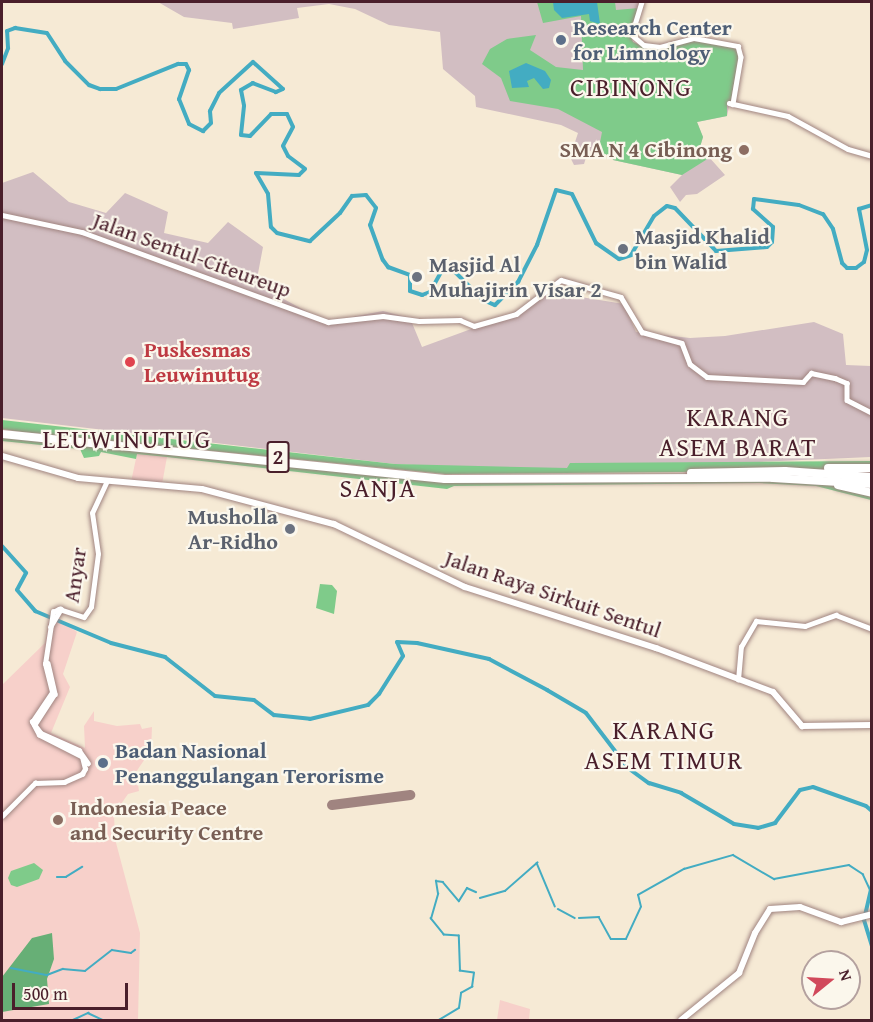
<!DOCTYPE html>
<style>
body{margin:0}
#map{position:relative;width:873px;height:1022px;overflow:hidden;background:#f6ead5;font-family:"Gentium Book Plus",serif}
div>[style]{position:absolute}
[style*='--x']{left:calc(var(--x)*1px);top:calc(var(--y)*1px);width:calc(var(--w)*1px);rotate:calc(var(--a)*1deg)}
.built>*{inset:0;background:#f7d0ca}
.industrial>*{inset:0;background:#d2bec2}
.green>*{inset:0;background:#7fcb8a}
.forest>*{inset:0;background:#67af76}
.water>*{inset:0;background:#43acc2}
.stream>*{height:1.5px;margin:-0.75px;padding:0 0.75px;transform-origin:0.75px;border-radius:0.75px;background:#43acc2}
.river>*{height:4px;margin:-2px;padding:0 2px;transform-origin:2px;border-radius:2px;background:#43acc2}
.runway>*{height:10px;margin:-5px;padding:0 5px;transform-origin:5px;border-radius:5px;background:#a08480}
.roads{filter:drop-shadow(0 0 2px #a08480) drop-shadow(0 0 2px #a08480)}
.minor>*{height:4.5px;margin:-2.25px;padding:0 2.25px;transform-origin:2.25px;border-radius:2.25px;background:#fff}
.major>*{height:6px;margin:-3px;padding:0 3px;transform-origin:3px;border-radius:3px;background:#fff}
.highway>*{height:8px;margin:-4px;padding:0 4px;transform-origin:4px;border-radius:4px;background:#fff}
.dots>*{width:16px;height:16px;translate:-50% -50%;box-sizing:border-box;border:3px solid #fbf7ec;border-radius:50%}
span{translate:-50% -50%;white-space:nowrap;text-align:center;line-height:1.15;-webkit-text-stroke:4.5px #fbf7ec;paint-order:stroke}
.shield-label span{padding:2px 4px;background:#fbf7ec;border:2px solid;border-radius:4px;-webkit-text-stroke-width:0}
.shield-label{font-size:21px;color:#4a1f2b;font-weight:700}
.service-label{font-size:22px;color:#4e5e75;font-weight:700}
.left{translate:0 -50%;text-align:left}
.education-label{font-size:22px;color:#785e54;font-weight:700}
.right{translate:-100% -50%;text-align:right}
.worship-label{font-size:22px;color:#5b616d;font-weight:700}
.street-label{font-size:22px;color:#4a1f2b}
.health-label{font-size:22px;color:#be3a42;font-weight:700}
.quarter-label{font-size:26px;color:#4a1f2b;letter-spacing:1.5px}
.frame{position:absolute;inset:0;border:3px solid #4a1f2b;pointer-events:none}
.north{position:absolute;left:801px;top:950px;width:60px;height:60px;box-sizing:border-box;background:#fbf7ec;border:2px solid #b4a19f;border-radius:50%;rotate:72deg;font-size:16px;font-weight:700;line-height:24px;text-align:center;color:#4a1f2b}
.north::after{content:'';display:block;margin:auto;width:21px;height:27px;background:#d1495b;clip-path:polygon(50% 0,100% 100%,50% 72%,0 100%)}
.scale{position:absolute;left:12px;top:983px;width:116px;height:27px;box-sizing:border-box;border:3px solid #4a1f2b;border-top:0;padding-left:8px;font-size:18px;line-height:21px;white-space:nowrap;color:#4a1f2b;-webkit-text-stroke:4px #fbf7ec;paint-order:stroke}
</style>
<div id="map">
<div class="built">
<div style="clip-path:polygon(137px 454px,167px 457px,162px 484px,131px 482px)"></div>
<div style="clip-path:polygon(49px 621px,62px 622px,77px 632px,63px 674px,70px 687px,51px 733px,85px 748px,84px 726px,94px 711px,94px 721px,117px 726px,140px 724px,142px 729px,152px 727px,151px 750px,136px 772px,139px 791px,128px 794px,114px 814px,115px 839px,140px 933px,138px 1020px,2px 1020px,2px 685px,45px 643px)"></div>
<div style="clip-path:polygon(500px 1000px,530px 1009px,529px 1020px,497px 1020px)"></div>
</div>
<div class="industrial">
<div style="clip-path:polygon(158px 2px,641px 2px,630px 35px,633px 42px,651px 49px,692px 40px,730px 102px,727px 116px,697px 122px,703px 137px,700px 147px,725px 175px,697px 194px,686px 195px,680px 202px,670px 187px,682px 175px,613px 160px,612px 156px,594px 151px,588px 151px,584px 164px,574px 165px,570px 157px,578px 133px,561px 125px,476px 107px,475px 96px,443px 69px,440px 32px,389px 25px,355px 9px,329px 4px,297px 8px,299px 18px,233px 29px,232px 23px,184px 17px)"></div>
<div style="clip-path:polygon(33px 172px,69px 202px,106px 213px,125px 193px,168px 212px,164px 233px,208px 243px,228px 222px,263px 247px,256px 284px,326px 322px,383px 311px,410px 318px,422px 347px,512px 314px,550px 292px,624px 304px,636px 332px,690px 338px,725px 336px,814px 322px,843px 334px,846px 365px,871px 366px,871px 457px,620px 468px,473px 468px,395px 464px,2px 418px,2px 183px)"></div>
</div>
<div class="green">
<div style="clip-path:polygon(537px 2px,615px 2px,616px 10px,639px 8px,630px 35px,633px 42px,644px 47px,677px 45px,692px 40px,737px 47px,739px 56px,731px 101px,727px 102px,727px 116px,697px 122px,703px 137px,700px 147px,709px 158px,682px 175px,613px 160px,612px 156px,598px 153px,602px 132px,558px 109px,510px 101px,501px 78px,482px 64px,490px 49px,507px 39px,536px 35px,530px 50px,556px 67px,583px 70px,581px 16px,543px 23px)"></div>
<div style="clip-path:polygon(2px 420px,395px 464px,567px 468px,570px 463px,870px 461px,871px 477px,785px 471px,445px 474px,22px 432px,2px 429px)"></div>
<div style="clip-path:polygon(2px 434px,404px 475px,823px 479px,871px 491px,871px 500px,816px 486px,759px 483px,454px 486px,447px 489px,167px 457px,137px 454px,136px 459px,101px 452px,99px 456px,84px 458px,80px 449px,2px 441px)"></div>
<div style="clip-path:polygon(320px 584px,332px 585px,337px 591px,334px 614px,316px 608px)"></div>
<div style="clip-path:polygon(34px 863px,43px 870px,39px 879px,17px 887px,11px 885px,8px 878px,11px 871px)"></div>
</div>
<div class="forest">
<div style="clip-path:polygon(52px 933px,54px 959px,47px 979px,49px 1004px,2px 1012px,2px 977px,32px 938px)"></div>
</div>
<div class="water">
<div style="clip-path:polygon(553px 2px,597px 2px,600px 24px,590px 21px,589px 14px,562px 18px,554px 10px)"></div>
<div style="clip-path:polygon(526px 63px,545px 71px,551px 80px,549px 88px,543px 89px,534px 78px,527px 81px,529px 87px,512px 88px,509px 71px)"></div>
</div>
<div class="stream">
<div style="--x:57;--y:877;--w:9;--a:0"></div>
<div style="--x:66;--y:877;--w:19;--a:-32"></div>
<div style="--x:480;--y:898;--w:26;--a:-16"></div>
<div style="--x:505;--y:891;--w:43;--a:-41.2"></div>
<div style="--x:537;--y:863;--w:47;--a:67.3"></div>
<div style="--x:558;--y:909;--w:19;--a:28"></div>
<div style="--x:579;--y:918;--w:20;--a:-3"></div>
<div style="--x:599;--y:917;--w:25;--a:61"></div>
<div style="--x:611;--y:939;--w:15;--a:0"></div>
<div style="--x:626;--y:939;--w:35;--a:-65"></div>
<div style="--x:641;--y:907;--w:12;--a:-104"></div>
<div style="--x:638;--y:895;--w:53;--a:-29.5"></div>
<div style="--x:684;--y:869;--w:51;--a:-15.9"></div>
<div style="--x:733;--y:855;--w:48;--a:30.3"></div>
<div style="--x:774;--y:879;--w:76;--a:-10.6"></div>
<div style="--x:849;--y:865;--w:17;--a:33"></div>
<div style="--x:863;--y:874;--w:17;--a:65"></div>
<div style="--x:11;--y:968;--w:37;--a:11"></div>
<div style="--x:47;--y:975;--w:17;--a:-21"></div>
<div style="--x:63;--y:969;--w:22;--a:5"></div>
<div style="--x:85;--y:971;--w:34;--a:-38"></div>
<div style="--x:112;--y:950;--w:19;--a:9"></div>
<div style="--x:131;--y:953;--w:5;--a:-37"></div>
<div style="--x:54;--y:1020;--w:19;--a:0"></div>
<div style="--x:73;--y:1020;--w:17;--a:-25"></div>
<div style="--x:88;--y:1013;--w:17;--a:25"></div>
<div style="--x:439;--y:1020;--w:23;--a:-31"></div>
<div style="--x:459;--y:1008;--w:15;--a:-82"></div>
<div style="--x:461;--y:993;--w:13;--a:-29"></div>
<div style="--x:472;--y:987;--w:14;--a:-82"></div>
<div style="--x:474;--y:973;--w:14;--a:-172"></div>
<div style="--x:460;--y:971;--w:35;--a:-92"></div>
<div style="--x:459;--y:936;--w:15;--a:-176"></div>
<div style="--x:444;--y:935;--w:21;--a:-129"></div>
<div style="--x:431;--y:919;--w:26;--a:-74"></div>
<div style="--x:438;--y:894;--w:13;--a:-99"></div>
<div style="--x:436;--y:881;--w:7;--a:8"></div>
<div style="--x:443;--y:882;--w:25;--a:50"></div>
<div style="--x:459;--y:901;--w:15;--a:-58"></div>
<div style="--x:467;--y:888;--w:10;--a:24"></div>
</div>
<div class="river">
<div style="--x:2;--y:64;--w:17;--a:-69"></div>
<div style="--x:8;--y:48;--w:17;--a:-93"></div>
<div style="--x:7;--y:31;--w:9;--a:-21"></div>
<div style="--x:15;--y:28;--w:32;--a:9"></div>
<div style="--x:47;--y:33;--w:33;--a:57"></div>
<div style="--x:65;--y:61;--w:34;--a:45"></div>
<div style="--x:89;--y:85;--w:12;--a:20"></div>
<div style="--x:100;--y:89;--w:16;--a:0"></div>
<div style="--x:116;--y:89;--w:67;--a:-22"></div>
<div style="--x:178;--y:64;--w:8;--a:0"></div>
<div style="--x:186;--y:64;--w:7;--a:63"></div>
<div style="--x:189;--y:70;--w:31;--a:109"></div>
<div style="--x:179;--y:99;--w:27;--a:68"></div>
<div style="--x:189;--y:124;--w:16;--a:27"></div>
<div style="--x:203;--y:131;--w:11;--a:-45"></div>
<div style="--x:211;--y:123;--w:12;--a:-95"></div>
<div style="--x:210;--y:111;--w:20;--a:-63"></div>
<div style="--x:219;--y:93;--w:46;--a:-42.4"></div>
<div style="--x:253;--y:62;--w:40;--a:42"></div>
<div style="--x:283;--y:89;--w:8;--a:157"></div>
<div style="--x:276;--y:92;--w:25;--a:-159"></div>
<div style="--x:253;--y:83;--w:14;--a:150"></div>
<div style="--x:241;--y:90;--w:16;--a:79"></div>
<div style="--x:244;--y:106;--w:29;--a:96"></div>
<div style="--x:241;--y:135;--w:9;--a:6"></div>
<div style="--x:250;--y:136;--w:30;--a:-46"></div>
<div style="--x:271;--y:114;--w:16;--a:0"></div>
<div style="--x:287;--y:114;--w:14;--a:65"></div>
<div style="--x:293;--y:127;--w:21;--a:118"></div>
<div style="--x:283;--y:146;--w:11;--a:63"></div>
<div style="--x:288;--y:156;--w:21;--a:37"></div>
<div style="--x:305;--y:169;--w:8;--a:135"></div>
<div style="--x:299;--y:175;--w:43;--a:-177.3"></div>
<div style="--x:256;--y:173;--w:24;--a:60"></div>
<div style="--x:268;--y:194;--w:33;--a:85"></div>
<div style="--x:271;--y:227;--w:8;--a:45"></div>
<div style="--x:277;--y:233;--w:34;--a:14"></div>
<div style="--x:310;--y:241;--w:41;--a:-43"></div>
<div style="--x:340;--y:213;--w:21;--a:-55"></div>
<div style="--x:352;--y:196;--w:14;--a:-4"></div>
<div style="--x:366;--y:195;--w:16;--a:52"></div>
<div style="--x:376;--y:208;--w:18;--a:109"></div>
<div style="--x:370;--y:225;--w:37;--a:70"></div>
<div style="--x:383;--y:260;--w:9;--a:54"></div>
<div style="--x:388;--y:267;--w:23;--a:20"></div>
<div style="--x:410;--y:275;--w:16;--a:90"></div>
<div style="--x:410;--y:291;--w:13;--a:18"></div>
<div style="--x:422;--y:295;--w:9;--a:-21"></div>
<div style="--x:430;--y:292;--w:26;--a:-61"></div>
<div style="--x:443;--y:269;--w:7;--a:-27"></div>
<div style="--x:449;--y:266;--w:48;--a:45"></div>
<div style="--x:483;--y:300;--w:13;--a:23"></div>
<div style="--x:495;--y:305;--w:33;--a:-45"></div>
<div style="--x:518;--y:282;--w:42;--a:-62.8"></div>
<div style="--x:537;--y:245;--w:58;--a:-70.9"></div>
<div style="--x:556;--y:190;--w:16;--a:14"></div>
<div style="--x:572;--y:194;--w:55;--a:63.9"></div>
<div style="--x:596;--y:243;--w:28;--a:35"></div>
<div style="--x:619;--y:259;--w:13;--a:-18"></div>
<div style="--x:631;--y:255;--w:45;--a:-59.5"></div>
<div style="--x:654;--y:216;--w:16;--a:-38"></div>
<div style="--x:667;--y:206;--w:8;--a:14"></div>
<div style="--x:675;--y:208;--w:59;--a:46.4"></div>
<div style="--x:716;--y:251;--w:51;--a:-4.5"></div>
<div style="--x:767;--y:247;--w:7;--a:-45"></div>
<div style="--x:772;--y:242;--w:15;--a:-86"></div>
<div style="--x:773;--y:227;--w:27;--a:-138"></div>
<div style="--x:753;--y:209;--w:10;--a:-84"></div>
<div style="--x:754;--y:199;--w:45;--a:7.6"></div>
<div style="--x:799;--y:205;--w:26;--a:21"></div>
<div style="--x:823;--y:214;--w:18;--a:56"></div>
<div style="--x:833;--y:229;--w:35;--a:75"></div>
<div style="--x:842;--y:263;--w:7;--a:45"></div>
<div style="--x:847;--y:268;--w:9;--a:0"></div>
<div style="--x:856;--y:268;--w:10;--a:-37"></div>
<div style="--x:864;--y:262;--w:12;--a:-76"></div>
<div style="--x:867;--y:250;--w:42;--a:-101"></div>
<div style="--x:859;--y:209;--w:14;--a:-17"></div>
<div style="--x:2;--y:546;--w:36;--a:48"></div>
<div style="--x:26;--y:573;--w:19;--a:118"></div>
<div style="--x:17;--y:590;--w:28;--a:49"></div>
<div style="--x:35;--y:611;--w:82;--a:22.8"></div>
<div style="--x:111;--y:643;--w:56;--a:14.5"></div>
<div style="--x:165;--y:657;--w:63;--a:38"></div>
<div style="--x:215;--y:696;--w:39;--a:6"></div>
<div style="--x:254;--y:700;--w:25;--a:37"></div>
<div style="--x:274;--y:715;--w:36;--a:6"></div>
<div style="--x:310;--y:719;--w:60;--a:-13.6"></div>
<div style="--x:368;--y:705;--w:16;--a:-45"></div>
<div style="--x:379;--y:694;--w:45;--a:-57.7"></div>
<div style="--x:403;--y:656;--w:15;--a:-113"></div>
<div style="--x:397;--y:642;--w:20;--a:3"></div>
<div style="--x:417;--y:643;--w:74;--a:12.5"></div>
<div style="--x:489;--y:659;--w:66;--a:28.1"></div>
<div style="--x:547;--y:690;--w:45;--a:30.5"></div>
<div style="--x:586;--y:713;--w:69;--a:52.6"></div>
<div style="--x:628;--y:768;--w:26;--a:36"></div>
<div style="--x:649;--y:783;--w:34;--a:17"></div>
<div style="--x:681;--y:793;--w:61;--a:30.3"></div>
<div style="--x:734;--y:824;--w:24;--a:9"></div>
<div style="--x:758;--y:828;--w:18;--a:-16"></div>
<div style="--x:775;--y:823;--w:41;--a:-52.9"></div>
<div style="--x:800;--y:790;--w:13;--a:-13"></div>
<div style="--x:813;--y:787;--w:56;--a:19.7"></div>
<div style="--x:866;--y:806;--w:8;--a:40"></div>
<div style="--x:872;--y:885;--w:36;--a:103"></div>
<div style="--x:864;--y:920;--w:27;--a:73"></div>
</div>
<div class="runway">
<div style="--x:332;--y:805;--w:79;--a:-7.3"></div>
</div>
<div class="roads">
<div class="minor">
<div style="--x:642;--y:2;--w:34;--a:107"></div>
<div style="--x:632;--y:35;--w:16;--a:40"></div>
<div style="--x:644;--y:45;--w:16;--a:7"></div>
<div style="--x:660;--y:47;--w:35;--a:-15"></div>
<div style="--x:694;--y:38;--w:45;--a:10.3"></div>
<div style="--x:738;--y:46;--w:11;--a:75"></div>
<div style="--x:741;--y:57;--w:48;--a:99.7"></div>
<div style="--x:729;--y:103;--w:60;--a:12.4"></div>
<div style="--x:788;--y:116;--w:68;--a:28.8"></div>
<div style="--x:848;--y:149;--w:25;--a:16"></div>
<div style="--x:2;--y:215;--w:82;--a:12"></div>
<div style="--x:82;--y:232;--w:262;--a:20.1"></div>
<div style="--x:328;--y:322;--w:55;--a:-6.2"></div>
<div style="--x:383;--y:316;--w:36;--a:8"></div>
<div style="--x:419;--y:321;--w:41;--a:-1.4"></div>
<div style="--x:460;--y:320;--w:15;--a:23"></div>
<div style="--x:474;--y:326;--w:44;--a:-15.9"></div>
<div style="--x:516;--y:314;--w:56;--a:-37.1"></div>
<div style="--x:561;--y:280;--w:62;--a:15.8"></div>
<div style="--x:621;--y:297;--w:41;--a:59"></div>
<div style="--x:642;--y:332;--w:41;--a:15.4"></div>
<div style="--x:682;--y:343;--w:22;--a:69"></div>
<div style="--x:690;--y:364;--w:21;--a:37"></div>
<div style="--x:707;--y:377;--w:96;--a:3"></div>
<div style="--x:803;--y:382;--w:12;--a:-48"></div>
<div style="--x:811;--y:373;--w:25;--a:12"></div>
<div style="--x:835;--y:378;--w:13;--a:23"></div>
<div style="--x:847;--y:383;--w:17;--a:90"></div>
<div style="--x:847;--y:400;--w:28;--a:27"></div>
<div style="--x:50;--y:627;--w:21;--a:-59"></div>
<div style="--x:48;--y:663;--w:32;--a:77"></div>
<div style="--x:55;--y:694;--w:37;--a:123"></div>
<div style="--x:35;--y:725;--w:10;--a:53"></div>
<div style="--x:41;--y:733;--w:42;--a:24.1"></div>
<div style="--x:79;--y:750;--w:16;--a:55"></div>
<div style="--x:738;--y:680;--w:33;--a:-85"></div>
<div style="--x:741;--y:647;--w:30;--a:-60"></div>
<div style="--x:756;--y:621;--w:49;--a:5.8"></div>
<div style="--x:805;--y:626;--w:33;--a:-20"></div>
<div style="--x:836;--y:615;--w:39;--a:21"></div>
<div style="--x:2;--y:816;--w:47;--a:-45"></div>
<div style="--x:35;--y:783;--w:29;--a:-2"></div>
<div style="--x:64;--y:782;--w:20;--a:-24"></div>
<div style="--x:82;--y:774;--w:6;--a:-59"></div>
<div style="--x:85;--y:769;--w:12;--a:-104"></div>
<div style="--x:82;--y:757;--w:48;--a:-152.9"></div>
<div style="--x:39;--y:735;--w:15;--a:-118"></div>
<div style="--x:32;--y:722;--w:36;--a:-56"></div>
<div style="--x:52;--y:692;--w:29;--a:-104"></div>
<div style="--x:45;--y:664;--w:53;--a:-81.3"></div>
<div style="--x:53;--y:612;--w:7;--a:-27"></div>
<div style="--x:59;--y:609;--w:26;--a:18"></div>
<div style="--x:84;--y:617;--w:12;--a:-55"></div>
<div style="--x:91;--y:607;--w:53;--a:-82.5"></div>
<div style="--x:98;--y:554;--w:41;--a:-98.3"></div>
<div style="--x:92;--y:513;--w:35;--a:-65"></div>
</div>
<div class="major">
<div style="--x:2;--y:456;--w:79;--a:16.1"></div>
<div style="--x:78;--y:478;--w:124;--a:5.1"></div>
<div style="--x:202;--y:489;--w:137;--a:14.9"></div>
<div style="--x:334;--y:524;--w:145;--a:25.7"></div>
<div style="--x:465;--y:587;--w:201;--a:17.7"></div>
<div style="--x:656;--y:648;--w:125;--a:20.6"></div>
<div style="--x:773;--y:692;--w:45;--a:49.5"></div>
<div style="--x:802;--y:726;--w:70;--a:-0.8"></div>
<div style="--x:681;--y:1020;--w:75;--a:-39"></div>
<div style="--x:739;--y:973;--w:43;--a:-68.2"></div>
<div style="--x:755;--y:933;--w:28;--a:-58"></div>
<div style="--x:770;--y:909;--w:30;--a:-4"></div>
<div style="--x:800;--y:907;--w:44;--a:20.1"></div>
<div style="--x:841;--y:922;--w:32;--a:-14"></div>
</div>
<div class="highway">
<div style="--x:2;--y:434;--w:445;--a:5.8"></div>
<div style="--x:445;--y:479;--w:328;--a:-0.2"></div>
<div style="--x:773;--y:478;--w:99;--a:3.5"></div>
<div style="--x:828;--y:468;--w:44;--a:0"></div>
<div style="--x:691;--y:473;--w:94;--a:-1.2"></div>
<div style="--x:785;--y:471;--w:87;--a:3.9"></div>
<div style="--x:838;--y:485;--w:35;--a:13"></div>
</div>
</div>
<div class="dots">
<div style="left:561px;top:40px;background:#5c6f8a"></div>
<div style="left:744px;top:150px;background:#8d6e63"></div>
<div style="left:623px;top:249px;background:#6b7280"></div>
<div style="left:417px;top:277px;background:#6b7280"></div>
<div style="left:130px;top:362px;background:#e0444e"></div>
<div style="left:290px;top:529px;background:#6b7280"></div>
<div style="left:103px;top:763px;background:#5c6f8a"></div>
<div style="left:58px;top:820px;background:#8d6e63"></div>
</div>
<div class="shield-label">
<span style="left:278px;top:457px">2</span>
</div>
<div class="service-label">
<span class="left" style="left:573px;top:40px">Research Center<br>for Limnology</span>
<span class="left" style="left:115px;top:763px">Badan Nasional<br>Penanggulangan Terorisme</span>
</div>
<div class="education-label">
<span class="right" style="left:732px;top:150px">SMA N 4 Cibinong</span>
<span class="left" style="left:70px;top:820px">Indonesia Peace<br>and Security Centre</span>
</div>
<div class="worship-label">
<span class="left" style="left:635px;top:249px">Masjid Khalid<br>bin Walid</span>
<span class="left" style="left:429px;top:277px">Masjid Al<br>Muhajirin Visar 2</span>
<span class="right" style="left:278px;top:529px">Musholla<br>Ar-Ridho</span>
</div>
<div class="street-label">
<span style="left:192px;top:255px;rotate:20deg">Jalan Sentul-Citeureup</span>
<span style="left:75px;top:575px;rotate:-82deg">Anyar</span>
<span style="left:553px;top:594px;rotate:19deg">Jalan Raya Sirkuit Sentul</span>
</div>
<div class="health-label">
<span class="left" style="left:144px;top:362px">Puskesmas<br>Leuwinutug</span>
</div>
<div class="quarter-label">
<span style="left:631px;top:87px">CIBINONG</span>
<span style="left:738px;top:432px">KARANG<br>ASEM BARAT</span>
<span style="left:127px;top:439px">LEUWINUTUG</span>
<span style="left:378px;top:488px">SANJA</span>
<span style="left:664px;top:745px">KARANG<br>ASEM TIMUR</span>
</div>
<div class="frame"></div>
<div class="north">N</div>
<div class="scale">500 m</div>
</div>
